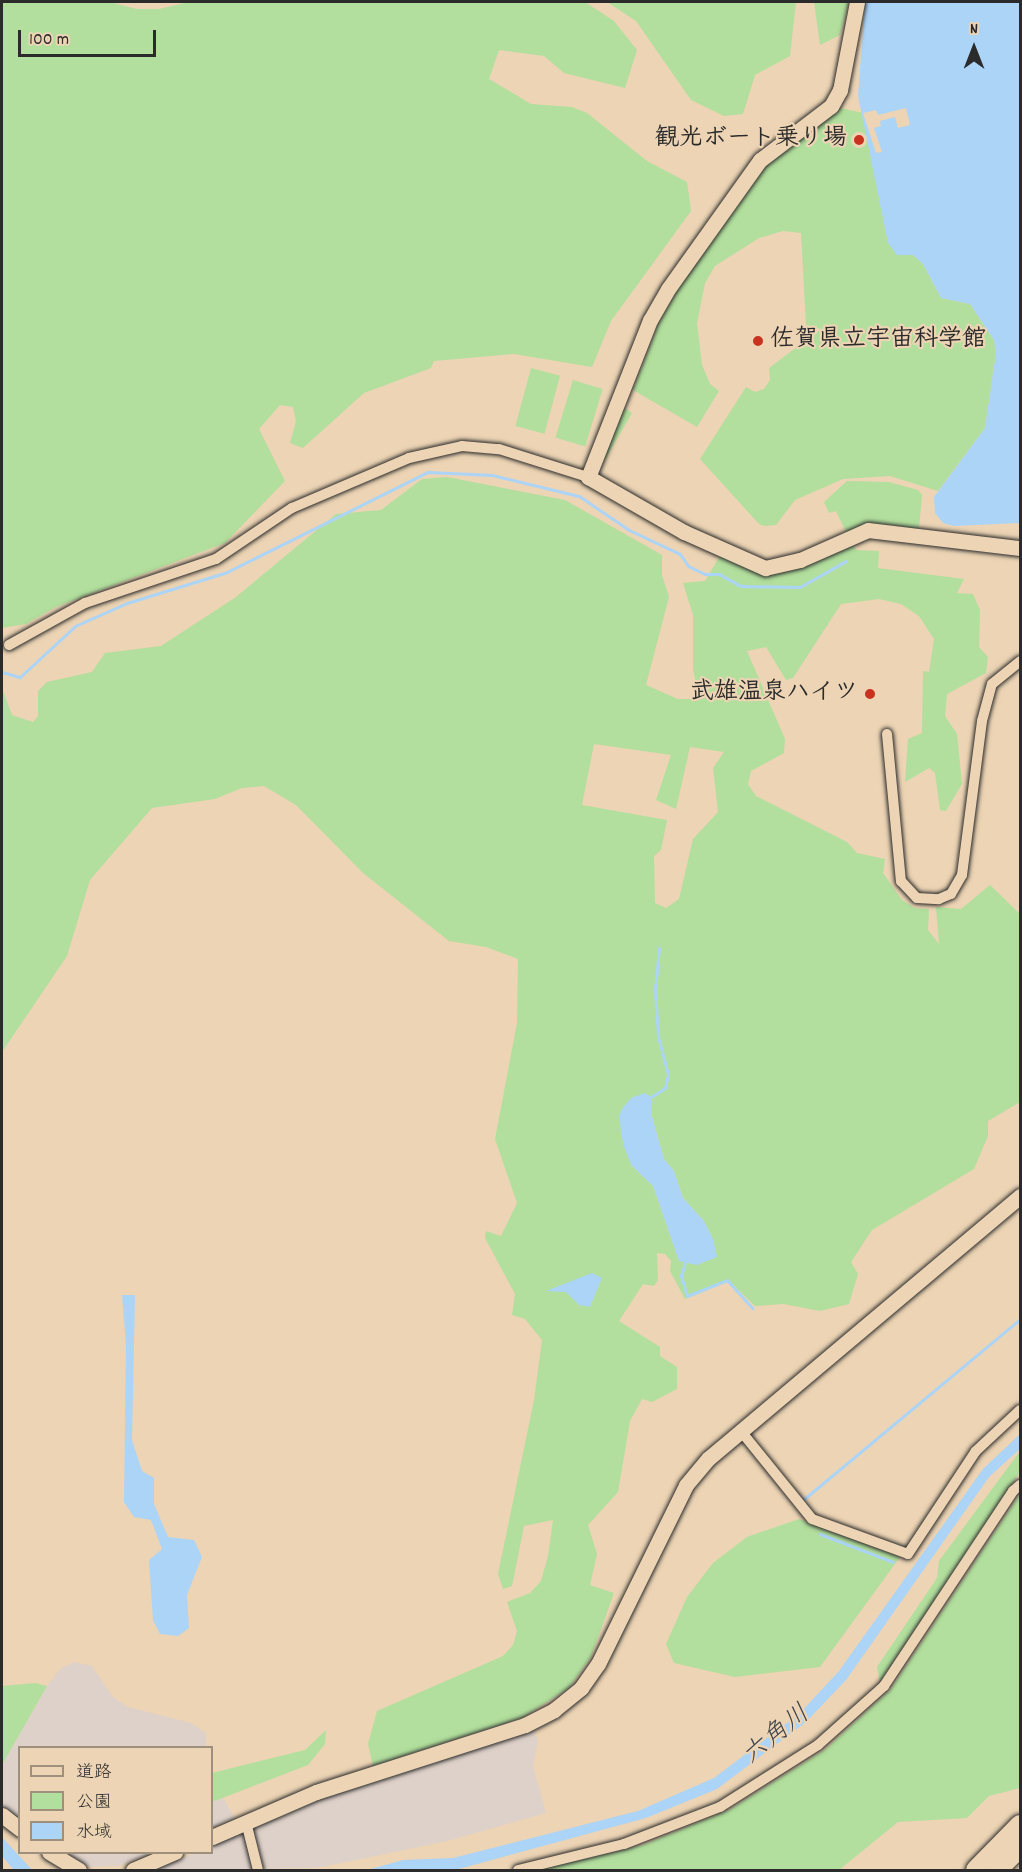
<!DOCTYPE html>
<meta charset="utf-8">
<style>
body{margin:0}
#map{position:relative;width:1022px;height:1872px;overflow:hidden;background:#ecd4b4;font-family:Dekko,"Klee One",sans-serif}
div>[style]{position:absolute}
[style*='--x']{left:calc(var(--x)*1px);top:calc(var(--y)*1px);width:calc(var(--w)*1px);rotate:calc(var(--a)*1deg)}
.built>*{inset:0;background:#ded1c9}
.green>*{inset:0;background:#b2df9d;transform-origin:0 0}
.water>*{inset:0;background:#acd4f7}
.pier>*{inset:0;background:#ecd4b4}
.stream>*{height:3px;margin:-1.5px;padding:0 1.5px;transform-origin:1.5px;border-radius:1.5px;background:#acd4f7}
.roads{filter:drop-shadow(0 0 2px #2b2b2b) drop-shadow(0 0 2px #2b2b2b)}
.street>*{height:10px;margin:-5px;padding:0 5px;transform-origin:5px;border-radius:5px;background:#ecd4b4}
.secondary>*{height:15px;margin:-7.5px;padding:0 7.5px;transform-origin:7.5px;border-radius:7.5px;background:#ecd4b4}
.highway>*{height:20px;margin:-10px;padding:0 10px;transform-origin:10px;border-radius:10px;background:#ecd4b4}
.dots>*{width:16px;height:16px;translate:-50% -50%;box-sizing:border-box;border:3px solid #ecd4b4;border-radius:50%}
span{translate:-50% -50%;white-space:nowrap;text-align:center;line-height:1.15;-webkit-text-stroke:4.5px #ecd4b4;paint-order:stroke}
.poi-label{font-size:24px;color:#2b2b2b;font-weight:700}
.right{translate:-100% -50%;text-align:right}
.left{translate:0 -50%;text-align:left}
.water-label{font-size:26px;color:#3e444a;font-style:italic}
.frame{position:absolute;inset:0;border:3px solid #2b2b2b;pointer-events:none}
.legend{position:absolute;left:18px;top:1746px;width:195px;height:108px;box-sizing:border-box;background:#ecd4b4;border:2px solid #9f907d;margin:0;padding:8px 10px;list-style:none;font-size:18px;color:#2b2b2b}
.legend li{display:flex;align-items:center;gap:12px;height:30px}
.legend b{width:30px;border:2px solid #9f907d}
.north{position:absolute;left:944px;top:18px;width:60px;height:60px;-webkit-text-stroke:4px #ecd4b4;paint-order:stroke;rotate:0deg;font-size:16px;font-weight:700;line-height:24px;text-align:center;color:#2b2b2b}
.north::after{content:'';display:block;margin:auto;width:21px;height:27px;background:#2b2b2b;clip-path:polygon(50% 0,100% 100%,50% 72%,0 100%)}
.scale{position:absolute;left:18px;top:30px;width:138px;height:27px;box-sizing:border-box;border:3px solid #2b2b2b;border-top:0;padding-left:8px;font-size:18px;line-height:21px;white-space:nowrap;color:#2b2b2b;-webkit-text-stroke:4px #ecd4b4;paint-order:stroke}
</style>
<div id="map">
<div class="built">
<div style="clip-path:polygon(74px 1662px,92px 1666px,113px 1697px,128px 1707px,191px 1723px,206px 1733px,206px 1747px,20px 1748px,19px 1821px,2px 1806px,2px 1765px,47px 1686px,60px 1669px)"></div>
<div style="clip-path:polygon(535px 1730px,538px 1741px,533px 1766px,546px 1813px,447px 1841px,317px 1868px,154px 1870px,195px 1853px,212px 1852px,212px 1845px,325px 1796px)"></div>
<div style="clip-path:polygon(223px 1798px,235px 1818px,212px 1828px,212px 1802px)"></div>
<div style="clip-path:polygon(58px 1853px,152px 1853px,118px 1866px,86px 1867px)"></div>
</div>
<div class="green">
<div style="clip-path:polygon(2px 2px,109px 2px,137px 9px,159px 9px,189px 2px,585px 2px,614px 21px,637px 50px,625px 88px,564px 73px,544px 56px,499px 50px,489px 79px,531px 104px,572px 107px,587px 113px,647px 161px,687px 182px,691px 211px,611px 321px,592px 367px,514px 354px,434px 361px,431px 368px,364px 393px,303px 448px,290px 443px,296px 421px,293px 407px,280px 405px,259px 429px,285px 481px,225px 543px,56px 607px,26px 624px,2px 628px)"></div>
<div style="clip-path:polygon(607px 2px,796px 2px,790px 56px,755px 75px,743px 114px,724px 116px,691px 100px,636px 21px)"></div>
<div style="clip-path:polygon(814px 2px,849px 2px,840px 35px,820px 45px)"></div>
<div style="clip-path:polygon(836px 107px,863px 113px,888px 243px,897px 254px,913px 255px,923px 264px,941px 298px,970px 304px,994px 340px,996px 353px,985px 428px,938px 491px,890px 476px,843px 479px,795px 500px,776px 525px,765px 526px,759px 524px,700px 459px,746px 387px,755px 392px,764px 389px,770px 380px,769px 368px,821px 329px,806px 325px,801px 233px,783px 231px,759px 238px,715px 266px,705px 283px,697px 323px,702px 365px,710px 384px,719px 391px,697px 427px,633px 390px,659px 322px,719px 218px,762px 162px)"></div>
<div style="left:531px;top:368px;width:30px;height:60px;rotate:15deg"></div>
<div style="left:573px;top:380px;width:31px;height:60px;rotate:17deg"></div>
<div style="clip-path:polygon(626px 409px,632px 413px,602px 465px,598px 464px,619px 410px)"></div>
<div style="clip-path:polygon(evenodd,447px 477px,565px 500px,662px 555px,662px 575px,669px 597px,646px 685px,678px 699px,699px 699px,693px 669px,693px 615px,683px 583px,705px 581px,720px 556px,751px 569px,786px 572px,850px 543px,857px 550px,879px 551px,878px 568px,964px 579px,957px 593px,973px 594px,980px 610px,979px 647px,988px 657px,986px 673px,947px 694px,945px 716px,957px 734px,962px 784px,946px 811px,940px 810px,935px 773px,929px 768px,905px 782px,908px 739px,922px 733px,923px 671px,929px 672px,934px 639px,919px 616px,901px 604px,879px 599px,841px 604px,793px 678px,786px 680px,766px 647px,747px 651px,785px 739px,784px 753px,751px 771px,748px 784px,756px 796px,847px 842px,857px 853px,885px 859px,883px 873px,902px 900px,915px 908px,929px 909px,928px 930px,939px 944px,936px 907px,961px 909px,990px 885px,1020px 914px,1020px 1102px,988px 1121px,988px 1136px,974px 1169px,872px 1230px,851px 1262px,858px 1274px,849px 1304px,820px 1311px,784px 1304px,755px 1306px,729px 1281px,685px 1299px,670px 1271px,671px 1261px,665px 1254px,657px 1253px,658px 1280px,654px 1286px,643px 1284px,619px 1321px,660px 1347px,660px 1356px,677px 1367px,677px 1389px,652px 1402px,642px 1399px,630px 1421px,618px 1492px,588px 1525px,597px 1554px,590px 1585px,614px 1593px,591px 1657px,569px 1688px,522px 1718px,373px 1766px,368px 1744px,377px 1711px,503px 1656px,513px 1645px,517px 1631px,507px 1602px,530px 1593px,541px 1581px,548px 1556px,553px 1520px,524px 1526px,512px 1586px,503px 1589px,498px 1574px,534px 1400px,542px 1340px,525px 1319px,512px 1315px,515px 1294px,485px 1238px,486px 1231px,501px 1236px,517px 1203px,495px 1139px,517px 1023px,518px 959px,486px 947px,449px 941px,363px 873px,296px 805px,264px 786px,242px 788px,215px 799px,152px 808px,90px 880px,67px 956px,2px 1052px,2px 688px,12px 715px,33px 722px,38px 716px,38px 691px,47px 682px,92px 672px,105px 653px,161px 646px,236px 597px,336px 514px,381px 510px,422px 479px,447px 477px,594px 744px,671px 755px,656px 800px,676px 809px,690px 747px,724px 752px,713px 768px,718px 812px,693px 839px,679px 899px,666px 908px,655px 903px,654px 856px,661px 850px,667px 820px,582px 805px,594px 744px,447px 477px,651px 1097px,651px 1113px,664px 1159px,674px 1171px,683px 1198px,704px 1221px,679px 1261px,653px 1186px,631px 1165px,651px 1097px)"></div>
<div style="clip-path:polygon(847px 481px,889px 482px,918px 490px,922px 495px,919px 529px,847px 534px,836px 511px,829px 513px,824px 502px)"></div>
<div style="clip-path:polygon(1020px 1451px,1020px 1472px,880px 1682px,877px 1667px,937px 1578px,939px 1561px)"></div>
<div style="clip-path:polygon(1020px 1494px,1020px 1788px,989px 1796px,967px 1818px,898px 1822px,839px 1870px,535px 1870px,643px 1845px,729px 1810px,826px 1749px,891px 1689px)"></div>
<div style="clip-path:polygon(799px 1519px,900px 1557px,820px 1667px,735px 1677px,674px 1663px,666px 1644px,687px 1597px,713px 1563px,747px 1537px)"></div>
<div style="clip-path:polygon(35px 1683px,47px 1686px,2px 1765px,2px 1686px)"></div>
<div style="clip-path:polygon(326px 1730px,325px 1744px,308px 1765px,212px 1802px,212px 1773px,305px 1750px)"></div>
</div>
<div class="water">
<div style="clip-path:polygon(865px 2px,1020px 2px,1020px 523px,954px 526px,943px 523px,935px 513px,934px 497px,985px 428px,996px 353px,994px 340px,970px 304px,941px 298px,923px 264px,913px 255px,897px 255px,888px 243px,858px 96px)"></div>
<div style="clip-path:polygon(645px 1093px,651px 1097px,651px 1113px,664px 1159px,674px 1171px,683px 1198px,704px 1221px,713px 1239px,717px 1257px,697px 1265px,679px 1261px,653px 1186px,631px 1165px,623px 1144px,619px 1116px,622px 1109px,631px 1098px)"></div>
<div style="clip-path:polygon(592px 1273px,602px 1278px,590px 1307px,579px 1305px,566px 1292px,546px 1291px)"></div>
<div style="clip-path:polygon(122px 1295px,135px 1295px,132px 1440px,142px 1471px,154px 1478px,154px 1504px,168px 1537px,194px 1540px,202px 1557px,187px 1595px,189px 1628px,178px 1636px,160px 1634px,153px 1620px,149px 1560px,162px 1549px,151px 1520px,134px 1517px,124px 1502px,126px 1345px)"></div>
<div style="clip-path:polygon(1020px 1434px,1020px 1449px,989px 1477px,846px 1680px,806px 1722px,717px 1789px,646px 1818px,455px 1870px,367px 1870px,403px 1860px,453px 1858px,638px 1811px,714px 1778px,800px 1713px,839px 1671px,983px 1469px)"></div>
<div style="clip-path:polygon(2px 1837px,32px 1870px,14px 1870px,2px 1856px)"></div>
</div>
<div class="pier">
<div style="clip-path:polygon(906px 108px,910px 125px,898px 128px,895px 117px,880px 121px,881px 126px,874px 128px,882px 152px,876px 153px,863px 113px,876px 110px,878px 115px)"></div>
</div>
<div class="stream">
<div style="--x:2;--y:672;--w:19;--a:16"></div>
<div style="--x:20;--y:677;--w:75;--a:-42.8"></div>
<div style="--x:75;--y:626;--w:57;--a:-23.9"></div>
<div style="--x:127;--y:603;--w:105;--a:-17.2"></div>
<div style="--x:227;--y:572;--w:225;--a:-26.5"></div>
<div style="--x:428;--y:472;--w:64;--a:2.7"></div>
<div style="--x:492;--y:475;--w:89;--a:13.6"></div>
<div style="--x:579;--y:496;--w:60;--a:34.2"></div>
<div style="--x:629;--y:530;--w:56;--a:25.2"></div>
<div style="--x:680;--y:554;--w:14;--a:56"></div>
<div style="--x:688;--y:566;--w:19;--a:25"></div>
<div style="--x:705;--y:574;--w:14;--a:0"></div>
<div style="--x:719;--y:574;--w:25;--a:29"></div>
<div style="--x:741;--y:586;--w:59;--a:1"></div>
<div style="--x:800;--y:587;--w:53;--a:-29.5"></div>
<div style="--x:651;--y:1097;--w:17;--a:-33"></div>
<div style="--x:665;--y:1088;--w:14;--a:-78"></div>
<div style="--x:668;--y:1074;--w:38;--a:-105"></div>
<div style="--x:658;--y:1037;--w:47;--a:-93.7"></div>
<div style="--x:655;--y:990;--w:42;--a:-84.6"></div>
<div style="--x:685;--y:1262;--w:15;--a:106"></div>
<div style="--x:681;--y:1276;--w:21;--a:73"></div>
<div style="--x:687;--y:1296;--w:43;--a:-21.8"></div>
<div style="--x:727;--y:1280;--w:38;--a:48"></div>
<div style="--x:804;--y:1499;--w:281;--a:-39.8"></div>
<div style="--x:820;--y:1534;--w:78;--a:21"></div>
</div>
<div class="roads">
<div class="street">
<div style="--x:9;--y:645;--w:87;--a:-28.9"></div>
<div style="--x:85;--y:603;--w:138;--a:-18.6"></div>
<div style="--x:216;--y:559;--w:92;--a:-33.9"></div>
<div style="--x:292;--y:508;--w:127;--a:-23.1"></div>
<div style="--x:409;--y:458;--w:54;--a:-12.8"></div>
<div style="--x:462;--y:446;--w:37;--a:5"></div>
<div style="--x:499;--y:449;--w:93;--a:17.5"></div>
<div style="--x:887;--y:734;--w:148;--a:84.6"></div>
<div style="--x:901;--y:881;--w:23;--a:47"></div>
<div style="--x:917;--y:898;--w:22;--a:3"></div>
<div style="--x:939;--y:899;--w:13;--a:-23"></div>
<div style="--x:951;--y:894;--w:22;--a:-60"></div>
<div style="--x:962;--y:875;--w:155;--a:-82.6"></div>
<div style="--x:982;--y:721;--w:38;--a:-75"></div>
<div style="--x:992;--y:684;--w:36;--a:-39"></div>
<div style="--x:740;--y:1430;--w:114;--a:51"></div>
<div style="--x:812;--y:1519;--w:102;--a:20"></div>
<div style="--x:908;--y:1554;--w:123;--a:-56.6"></div>
<div style="--x:976;--y:1451;--w:60;--a:-43"></div>
<div style="--x:246;--y:1822;--w:49;--a:76"></div>
<div style="--x:518;--y:1870;--w:109;--a:-13.8"></div>
<div style="--x:624;--y:1844;--w:103;--a:-21.1"></div>
<div style="--x:720;--y:1807;--w:116;--a:-32.3"></div>
<div style="--x:818;--y:1745;--w:89;--a:-41.8"></div>
<div style="--x:884;--y:1686;--w:234;--a:-56.5"></div>
<div style="--x:1013;--y:1491;--w:9;--a:-41"></div>
</div>
<div class="secondary">
<div style="--x:857;--y:2;--w:90;--a:100.9"></div>
<div style="--x:840;--y:90;--w:18;--a:119"></div>
<div style="--x:831;--y:106;--w:89;--a:142.7"></div>
<div style="--x:760;--y:160;--w:158;--a:125.5"></div>
<div style="--x:668;--y:289;--w:36;--a:120"></div>
<div style="--x:650;--y:320;--w:169;--a:111.5"></div>
<div style="--x:588;--y:477;--w:111;--a:29.8"></div>
<div style="--x:684;--y:532;--w:89;--a:24"></div>
<div style="--x:765;--y:568;--w:36;--a:-13"></div>
<div style="--x:800;--y:560;--w:74;--a:-23.8"></div>
<div style="--x:868;--y:530;--w:153;--a:6.8"></div>
<div style="--x:2;--y:1815;--w:23;--a:38"></div>
<div style="--x:212;--y:1837;--w:113;--a:-23.4"></div>
<div style="--x:316;--y:1792;--w:219;--a:-17.8"></div>
<div style="--x:525;--y:1725;--w:33;--a:-27"></div>
<div style="--x:554;--y:1710;--w:35;--a:-39"></div>
<div style="--x:581;--y:1688;--w:29;--a:-55"></div>
<div style="--x:598;--y:1664;--w:199;--a:-63.8"></div>
<div style="--x:686;--y:1485;--w:35;--a:-50"></div>
<div style="--x:709;--y:1458;--w:407;--a:-40.1"></div>
<div style="--x:49;--y:1852;--w:35;--a:31"></div>
<div style="--x:133;--y:1870;--w:46;--a:-23.2"></div>
</div>
<div class="highway">
<div style="--x:976;--y:1870;--w:63;--a:-45.6"></div>
<div style="--x:997;--y:1870;--w:33;--a:-45"></div>
</div>
</div>
<div class="dots">
<div style="left:859px;top:140px;background:#c8321e"></div>
<div style="left:758px;top:341px;background:#c8321e"></div>
<div style="left:870px;top:694px;background:#c8321e"></div>
</div>
<div class="poi-label">
<span class="right" style="left:847px;top:140px">観光ボート乗り場</span>
<span class="left" style="left:770px;top:341px">佐賀県立宇宙科学館</span>
<span class="right" style="left:858px;top:694px">武雄温泉ハイツ</span>
</div>
<div class="water-label">
<span style="left:777px;top:1736px;rotate:-39deg">六角川</span>
</div>
<div class="frame"></div>
<ul class="legend">
<li><b style="height:8px;background:#ecd4b4"></b>道路</li>
<li><b style="height:16px;background:#b2df9d"></b>公園</li>
<li><b style="height:16px;background:#acd4f7"></b>水域</li>
</ul>
<div class="north">N</div>
<div class="scale">100 m</div>
</div>
